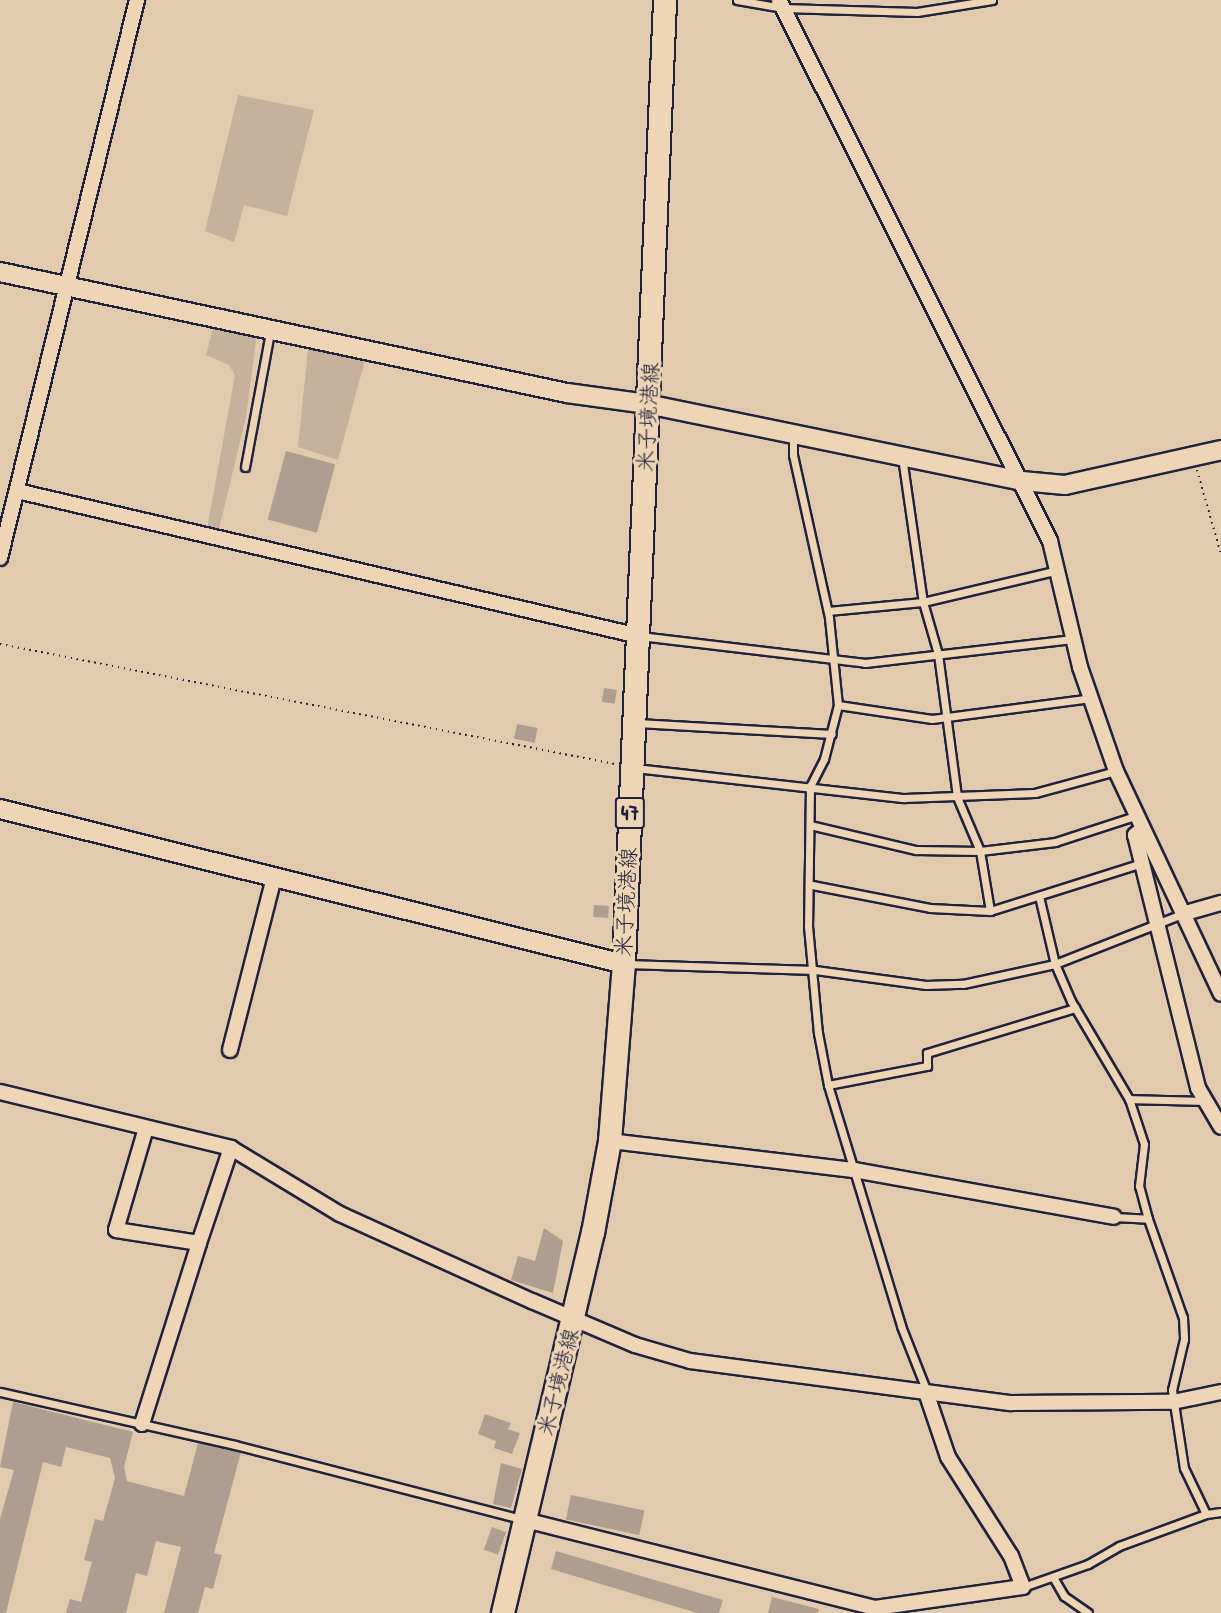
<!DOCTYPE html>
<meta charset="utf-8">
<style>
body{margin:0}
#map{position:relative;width:1221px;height:1613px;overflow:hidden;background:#e2caae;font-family:"Patrick Hand","Klee One",sans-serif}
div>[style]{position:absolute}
.green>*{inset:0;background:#c6b19d}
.building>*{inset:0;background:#af9e90;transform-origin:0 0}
.path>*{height:2px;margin-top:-1px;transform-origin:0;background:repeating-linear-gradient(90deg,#22223b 0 1.5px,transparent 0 6px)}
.roads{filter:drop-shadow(2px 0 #22223b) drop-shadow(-2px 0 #22223b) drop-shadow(0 2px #22223b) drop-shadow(0 -2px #22223b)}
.service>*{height:7px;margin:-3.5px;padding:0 3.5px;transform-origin:3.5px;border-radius:3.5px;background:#eed5b6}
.minor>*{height:14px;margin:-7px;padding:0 7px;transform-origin:7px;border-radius:7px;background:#eed5b6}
.tertiary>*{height:18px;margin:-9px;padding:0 9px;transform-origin:9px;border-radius:9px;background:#eed5b6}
.primary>*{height:22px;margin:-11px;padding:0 11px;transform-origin:11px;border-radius:11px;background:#eed5b6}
span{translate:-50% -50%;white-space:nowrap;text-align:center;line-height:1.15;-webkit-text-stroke:6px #eed5b6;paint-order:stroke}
.shield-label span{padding:2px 4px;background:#eed5b6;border:2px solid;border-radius:4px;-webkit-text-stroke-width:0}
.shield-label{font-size:21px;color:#22223b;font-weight:700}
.street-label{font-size:22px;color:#22223b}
</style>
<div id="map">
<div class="green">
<div style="clip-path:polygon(238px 95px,314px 110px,287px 216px,244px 205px,234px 242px,205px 231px)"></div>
<div style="clip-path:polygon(214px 325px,257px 333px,246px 417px,219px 529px,207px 529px,235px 375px,229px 365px,206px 355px)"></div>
<div style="clip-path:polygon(308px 349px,365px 360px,338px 460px,298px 447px)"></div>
</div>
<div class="building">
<div style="left:286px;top:451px;width:51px;height:71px;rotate:15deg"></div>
<div style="left:604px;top:688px;width:13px;height:14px;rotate:9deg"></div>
<div style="left:517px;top:724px;width:21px;height:15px;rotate:11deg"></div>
<div style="left:594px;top:905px;width:15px;height:12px;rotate:4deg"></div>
<div style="clip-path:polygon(544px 1228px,563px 1241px,553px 1293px,511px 1280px,518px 1256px,535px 1261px)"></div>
<div style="clip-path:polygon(13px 1402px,133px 1432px,124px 1467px,127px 1481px,184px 1496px,198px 1443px,241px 1452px,214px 1553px,222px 1555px,213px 1589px,205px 1587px,198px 1613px,164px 1613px,181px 1547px,156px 1541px,147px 1576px,136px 1573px,126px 1613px,66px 1613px,70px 1599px,81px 1602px,92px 1562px,84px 1560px,95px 1519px,103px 1521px,115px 1478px,110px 1458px,66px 1447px,61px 1467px,43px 1462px,6px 1613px,0 1613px,0 1519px,14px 1470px,0 1467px)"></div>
<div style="clip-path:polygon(485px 1414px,511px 1423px,508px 1429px,520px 1433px,512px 1454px,494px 1448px,496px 1441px,478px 1434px)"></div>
<div style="clip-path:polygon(501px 1463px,522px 1469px,511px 1508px,493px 1504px)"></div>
<div style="left:571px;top:1495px;width:75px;height:25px;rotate:12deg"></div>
<div style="left:492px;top:1527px;width:15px;height:24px;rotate:20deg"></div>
<div style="clip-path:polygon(556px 1551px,723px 1600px,719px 1613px,697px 1613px,551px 1569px)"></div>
<div style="clip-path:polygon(772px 1597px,819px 1609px,818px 1613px,768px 1613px)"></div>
</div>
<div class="path">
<div style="left:1197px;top:470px;width:87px;rotate:74.1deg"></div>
<div style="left:0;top:644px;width:627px;rotate:11.04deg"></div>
</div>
<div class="roads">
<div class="service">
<div style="left:737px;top:0;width:47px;rotate:9.9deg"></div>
<div style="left:783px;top:8px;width:134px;rotate:1.7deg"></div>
<div style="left:917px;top:12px;width:76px;rotate:-9.1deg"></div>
<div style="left:793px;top:435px;width:20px;rotate:90deg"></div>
<div style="left:793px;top:455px;width:167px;rotate:77.5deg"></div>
<div style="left:829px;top:618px;width:87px;rotate:84.1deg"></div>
<div style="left:838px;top:705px;width:56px;rotate:104.5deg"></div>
<div style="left:824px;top:759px;width:30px;rotate:117deg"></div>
<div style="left:810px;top:786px;width:140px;rotate:90.8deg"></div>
<div style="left:808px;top:926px;width:107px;rotate:84.7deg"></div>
<div style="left:818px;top:1033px;width:53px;rotate:79.1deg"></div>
<div style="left:828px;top:1085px;width:252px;rotate:73.1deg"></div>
<div style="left:901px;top:1326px;width:71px;rotate:68.5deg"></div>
<div style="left:902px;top:457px;width:147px;rotate:81.8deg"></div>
<div style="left:923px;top:602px;width:139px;rotate:-13.3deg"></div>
<div style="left:245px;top:467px;width:137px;rotate:-79.5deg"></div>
<div style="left:828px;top:611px;width:95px;rotate:-5.4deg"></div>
<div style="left:923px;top:602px;width:54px;rotate:73.9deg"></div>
<div style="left:938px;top:654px;width:144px;rotate:82.4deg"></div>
<div style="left:957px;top:797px;width:59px;rotate:66.9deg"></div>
<div style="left:980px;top:851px;width:76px;rotate:-6.8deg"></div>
<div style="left:1055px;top:842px;width:84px;rotate:-18deg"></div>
<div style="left:640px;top:636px;width:227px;rotate:6.8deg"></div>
<div style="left:865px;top:663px;width:209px;rotate:-6.6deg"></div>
<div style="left:838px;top:705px;width:95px;rotate:8.5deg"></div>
<div style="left:932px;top:719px;width:160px;rotate:-7.5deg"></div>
<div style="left:637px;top:723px;width:195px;rotate:3.2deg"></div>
<div style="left:635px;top:768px;width:271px;rotate:6.4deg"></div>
<div style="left:904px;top:798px;width:131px;rotate:-2.2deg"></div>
<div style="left:1035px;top:793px;width:84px;rotate:-15.2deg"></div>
<div style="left:810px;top:825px;width:109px;rotate:13.3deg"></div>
<div style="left:916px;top:850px;width:64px;rotate:0.9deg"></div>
<div style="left:980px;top:851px;width:61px;rotate:80.5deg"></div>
<div style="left:812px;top:885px;width:120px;rotate:11deg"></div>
<div style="left:930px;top:908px;width:60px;rotate:2.9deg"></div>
<div style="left:990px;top:911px;width:159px;rotate:-17.5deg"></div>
<div style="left:1039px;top:896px;width:70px;rotate:76.8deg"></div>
<div style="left:1055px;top:964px;width:40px;rotate:66.6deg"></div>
<div style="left:1071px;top:1001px;width:114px;rotate:59.4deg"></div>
<div style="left:1129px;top:1099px;width:74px;rotate:1.5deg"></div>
<div style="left:626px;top:964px;width:189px;rotate:1.8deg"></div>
<div style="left:815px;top:970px;width:112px;rotate:7.7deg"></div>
<div style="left:926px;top:985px;width:37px;rotate:-2deg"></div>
<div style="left:963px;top:984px;width:94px;rotate:-12.3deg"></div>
<div style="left:1055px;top:964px;width:136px;rotate:-21.5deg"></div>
<div style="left:828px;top:1085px;width:101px;rotate:-10.9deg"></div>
<div style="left:927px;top:1066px;width:13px;rotate:-90deg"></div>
<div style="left:927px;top:1053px;width:155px;rotate:-16.9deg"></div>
<div style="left:1114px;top:1217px;width:34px;rotate:3deg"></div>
<div style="left:1148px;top:1219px;width:34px;rotate:-105deg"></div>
<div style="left:1139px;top:1186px;width:42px;rotate:-83.2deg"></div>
<div style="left:1144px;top:1144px;width:47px;rotate:-108.4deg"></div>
<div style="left:1148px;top:1219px;width:105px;rotate:70.5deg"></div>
<div style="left:1183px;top:1318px;width:21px;rotate:87deg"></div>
<div style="left:1184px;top:1339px;width:52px;rotate:103.2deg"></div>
<div style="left:1172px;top:1390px;width:79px;rotate:81.3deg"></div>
<div style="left:1184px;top:1468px;width:51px;rotate:64.4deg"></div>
<div style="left:1206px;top:1514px;width:15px;rotate:-8deg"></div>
<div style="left:0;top:1392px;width:241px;rotate:12.7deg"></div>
<div style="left:235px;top:1445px;width:296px;rotate:14.5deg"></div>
<div style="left:1053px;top:1577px;width:22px;rotate:60deg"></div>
<div style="left:1064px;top:1596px;width:29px;rotate:35deg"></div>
<div style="left:1023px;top:1587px;width:69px;rotate:-19.5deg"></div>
<div style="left:1088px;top:1564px;width:36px;rotate:-30deg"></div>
<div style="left:1119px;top:1546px;width:93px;rotate:-20.2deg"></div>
</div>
<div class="minor">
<div style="left:779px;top:0;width:605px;rotate:63.39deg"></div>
<div style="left:1050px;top:541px;width:130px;rotate:76.6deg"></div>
<div style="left:1080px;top:667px;width:110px;rotate:70.9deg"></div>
<div style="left:1116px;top:771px;width:246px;rotate:64.8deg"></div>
<div style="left:17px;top:491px;width:639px;rotate:13.12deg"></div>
<div style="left:0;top:558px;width:575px;rotate:-76.21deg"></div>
<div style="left:1141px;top:830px;width:8px;rotate:140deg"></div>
<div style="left:1135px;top:835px;width:261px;rotate:76deg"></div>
<div style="left:1198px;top:1088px;width:45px;rotate:59.5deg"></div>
<div style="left:1182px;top:914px;width:41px;rotate:-15.8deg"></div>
<div style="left:230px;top:1050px;width:179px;rotate:-75.7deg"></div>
<div style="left:0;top:1092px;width:238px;rotate:13.6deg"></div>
<div style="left:231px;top:1148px;width:127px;rotate:31.2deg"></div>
<div style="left:340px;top:1214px;width:211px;rotate:24.4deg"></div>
<div style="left:532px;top:1301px;width:112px;rotate:23.1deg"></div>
<div style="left:635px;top:1345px;width:57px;rotate:16.2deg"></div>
<div style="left:690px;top:1361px;width:324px;rotate:7.5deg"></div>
<div style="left:1011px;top:1403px;width:162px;rotate:-0.4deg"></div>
<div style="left:1173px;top:1402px;width:49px;rotate:-11.8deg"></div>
<div style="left:146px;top:1128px;width:106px;rotate:106.4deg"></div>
<div style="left:116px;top:1230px;width:84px;rotate:8.9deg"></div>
<div style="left:199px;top:1243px;width:100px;rotate:-71.4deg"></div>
<div style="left:610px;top:1141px;width:246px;rotate:6.8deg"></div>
<div style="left:854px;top:1170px;width:264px;rotate:10.2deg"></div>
<div style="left:142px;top:1424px;width:190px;rotate:-72.5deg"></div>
<div style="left:525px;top:1520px;width:361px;rotate:14.1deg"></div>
<div style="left:875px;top:1608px;width:149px;rotate:-8.1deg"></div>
<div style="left:1023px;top:1587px;width:33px;rotate:-111deg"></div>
<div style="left:1011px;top:1556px;width:117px;rotate:-122.5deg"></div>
<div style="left:948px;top:1457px;width:65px;rotate:-108.7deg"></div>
</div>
<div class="tertiary">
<div style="left:0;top:272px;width:580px;rotate:12.05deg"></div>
<div style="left:567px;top:393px;width:81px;rotate:7.8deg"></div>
<div style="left:647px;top:404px;width:383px;rotate:11.6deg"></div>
<div style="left:1022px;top:481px;width:43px;rotate:5.3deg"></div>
<div style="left:1065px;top:485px;width:160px;rotate:-12.6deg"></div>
<div style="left:0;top:809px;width:643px;rotate:13.95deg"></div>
</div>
<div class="primary">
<div style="left:503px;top:1613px;width:391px;rotate:-76.7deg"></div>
<div style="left:593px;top:1233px;width:94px;rotate:-79.5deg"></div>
<div style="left:610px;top:1141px;width:178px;rotate:-85.5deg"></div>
<div style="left:624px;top:964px;width:965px;rotate:-87.56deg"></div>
</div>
</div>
<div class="shield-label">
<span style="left:630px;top:813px">47</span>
</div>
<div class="street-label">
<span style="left:648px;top:417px;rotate:-87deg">米子境港線</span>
<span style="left:626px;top:902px;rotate:-87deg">米子境港線</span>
<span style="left:558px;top:1382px;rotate:-76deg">米子境港線</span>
</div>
</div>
